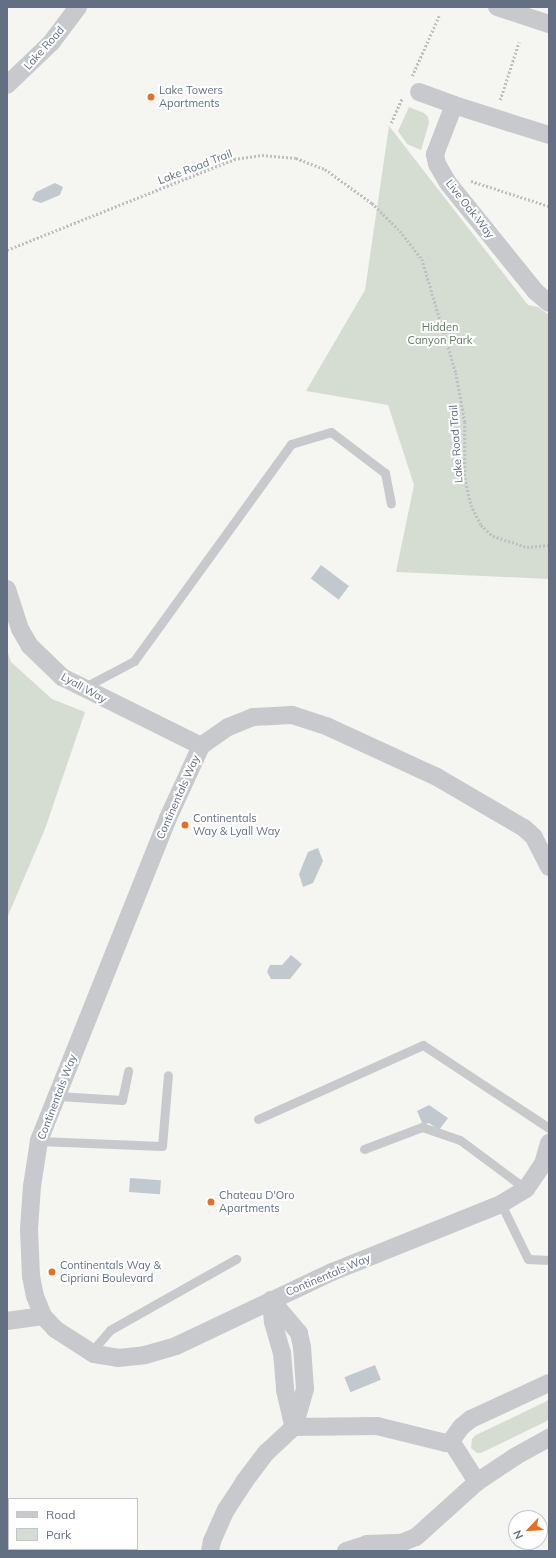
<!DOCTYPE html>
<style>
body{margin:0}
#map{position:relative;width:556px;height:1558px;overflow:hidden;background:#f5f6f1;font-family:Mulish,sans-serif}
div>[style]{position:absolute}
.green>*{inset:0;background:#d5ddd2}
.water>*{inset:0;background:#c1c9cf;transform-origin:0 0}
.path>*{height:2.5px;margin-top:-1.25px;transform-origin:0;background:repeating-linear-gradient(90deg,#bebfc2 0 2px,transparent 0 4px)}
.service>*{height:9px;margin:-4.5px;padding:0 4.5px;transform-origin:4.5px;border-radius:4.5px;background:#c7c9cd}
.minor>*{height:18px;margin:-9px;padding:0 9px;transform-origin:9px;border-radius:9px;background:#c7c9cd}
.dots>*{width:11px;height:11px;translate:-50% -50%;box-sizing:border-box;border:2px solid #fff;border-radius:50%}
span{translate:-50% -50%;white-space:nowrap;text-align:center;line-height:1.15;-webkit-text-stroke:4px #fff;paint-order:stroke}
.street-label{font-size:11px;color:#637084}
.poi-label{font-size:11px;color:#637084}
.left{translate:0 -50%;text-align:left}
.park-label{font-size:11px;color:#637b62}
.frame{position:absolute;inset:0;border:8px solid #637084;pointer-events:none}
.legend{position:absolute;left:8px;top:1498px;width:130px;height:52px;box-sizing:border-box;background:#fff;border:1px solid #c1c6ce;margin:0;padding:5px 7px;list-style:none;font-size:12px;color:#637084}
.legend li{display:flex;align-items:center;gap:8px;height:20px}
.legend b{width:20px;border:1px solid #c1c6ce}
.north{position:absolute;left:508px;top:1510px;width:40px;height:40px;box-sizing:border-box;background:#fff;border:1px solid #c1c6ce;border-radius:50%;rotate:245deg;font-size:11px;font-weight:700;line-height:16px;text-align:center;color:#637084}
.north::after{content:'';display:block;margin:auto;width:14px;height:18px;background:#e86f1f;clip-path:polygon(50% 0,100% 100%,50% 72%,0 100%)}
</style>
<div id="map">
<div class="green">
<div style="clip-path:polygon(409px 107px,424px 113px,428px 117px,429px 123px,421px 150px,407px 144px,398px 131px)"></div>
<div style="clip-path:polygon(389px 126px,528px 305px,538px 307px,549px 315px,549px 579px,396px 572px,414px 485px,388px 405px,306px 391px,365px 290px)"></div>
<div style="clip-path:polygon(7px 650px,11px 662px,52px 699px,85px 712px,45px 829px,7px 918px)"></div>
<div style="clip-path:polygon(549px 1400px,549px 1420px,481px 1453px,477px 1453px,471px 1448px,472px 1439px,476px 1435px)"></div>
</div>
<div class="water">
<div style="clip-path:polygon(55px 183px,63px 187px,60px 195px,41px 203px,32px 200px,36px 192px)"></div>
<div style="left:321px;top:565px;width:35px;height:17px;rotate:37deg"></div>
<div style="clip-path:polygon(318px 848px,323px 861px,313px 883px,303px 887px,299px 874px,308px 852px)"></div>
<div style="clip-path:polygon(291px 955px,302px 964px,290px 979px,271px 979px,267px 972px,270px 965px,282px 965px)"></div>
<div style="clip-path:polygon(429px 1105px,448px 1118px,439px 1130px,429px 1123px,423px 1125px,417px 1111px)"></div>
<div style="left:130px;top:1178px;width:31px;height:14px;rotate:4deg"></div>
<div style="left:375px;top:1365px;width:16px;height:33px;rotate:68deg"></div>
</div>
<div class="path">
<div style="left:412px;top:76px;width:66px;rotate:-65.8deg"></div>
<div style="left:500px;top:100px;width:61px;rotate:-71.9deg"></div>
<div style="left:391px;top:123px;width:27px;rotate:-66deg"></div>
<div style="left:471px;top:181px;width:82px;rotate:17.8deg"></div>
<div style="left:7px;top:250px;width:245px;rotate:-21.8deg"></div>
<div style="left:234px;top:159px;width:28px;rotate:-8deg"></div>
<div style="left:262px;top:155px;width:34px;rotate:5deg"></div>
<div style="left:296px;top:158px;width:31px;rotate:21deg"></div>
<div style="left:325px;top:169px;width:58px;rotate:35.9deg"></div>
<div style="left:372px;top:203px;width:40px;rotate:45deg"></div>
<div style="left:400px;top:231px;width:36px;rotate:52deg"></div>
<div style="left:422px;top:259px;width:119px;rotate:73.4deg"></div>
<div style="left:456px;top:373px;width:50px;rotate:79.6deg"></div>
<div style="left:465px;top:422px;width:56px;rotate:90deg"></div>
<div style="left:465px;top:478px;width:28px;rotate:77deg"></div>
<div style="left:471px;top:505px;width:22px;rotate:63deg"></div>
<div style="left:481px;top:525px;width:16px;rotate:43deg"></div>
<div style="left:493px;top:536px;width:36px;rotate:18deg"></div>
<div style="left:527px;top:547px;width:22px;rotate:-5deg"></div>
</div>
<div class="service">
<div style="left:83px;top:688px;width:58px;rotate:-27.9deg"></div>
<div style="left:134px;top:661px;width:268px;rotate:-54.1deg"></div>
<div style="left:291px;top:444px;width:42px;rotate:-16.7deg"></div>
<div style="left:331px;top:432px;width:68px;rotate:37.2deg"></div>
<div style="left:385px;top:473px;width:31px;rotate:79deg"></div>
<div style="left:58px;top:1096px;width:64px;rotate:3.6deg"></div>
<div style="left:122px;top:1100px;width:30px;rotate:-78deg"></div>
<div style="left:258px;top:1119px;width:181px;rotate:-24.2deg"></div>
<div style="left:423px;top:1045px;width:151px;rotate:33.4deg"></div>
<div style="left:39px;top:1141px;width:123px;rotate:2.3deg"></div>
<div style="left:162px;top:1146px;width:71px;rotate:-85.2deg"></div>
<div style="left:364px;top:1149px;width:62px;rotate:-20.8deg"></div>
<div style="left:422px;top:1127px;width:40px;rotate:18.9deg"></div>
<div style="left:460px;top:1140px;width:82px;rotate:36.6deg"></div>
<div style="left:501px;top:1204px;width:61px;rotate:63.9deg"></div>
<div style="left:528px;top:1259px;width:21px;rotate:3deg"></div>
<div style="left:91px;top:1352px;width:29px;rotate:-49deg"></div>
<div style="left:110px;top:1330px;width:145px;rotate:-29.4deg"></div>
</div>
<div class="minor">
<div style="left:497px;top:7px;width:55px;rotate:18.1deg"></div>
<div style="left:7px;top:85px;width:61px;rotate:-43.7deg"></div>
<div style="left:51px;top:43px;width:45px;rotate:-53.1deg"></div>
<div style="left:419px;top:92px;width:37px;rotate:20deg"></div>
<div style="left:549px;top:135px;width:100px;rotate:-162.5deg"></div>
<div style="left:454px;top:105px;width:53px;rotate:111.2deg"></div>
<div style="left:435px;top:154px;width:10px;rotate:79deg"></div>
<div style="left:437px;top:164px;width:22px;rotate:60deg"></div>
<div style="left:448px;top:183px;width:139px;rotate:51.1deg"></div>
<div style="left:535px;top:291px;width:18px;rotate:41deg"></div>
<div style="left:7px;top:589px;width:42px;rotate:72deg"></div>
<div style="left:20px;top:629px;width:20px;rotate:60deg"></div>
<div style="left:30px;top:646px;width:45px;rotate:44.1deg"></div>
<div style="left:62px;top:677px;width:155px;rotate:26.4deg"></div>
<div style="left:549px;top:867px;width:34px;rotate:-117deg"></div>
<div style="left:534px;top:837px;width:13px;rotate:-138deg"></div>
<div style="left:524px;top:828px;width:101px;rotate:-149.6deg"></div>
<div style="left:437px;top:777px;width:122px;rotate:-155.3deg"></div>
<div style="left:326px;top:726px;width:36px;rotate:-162deg"></div>
<div style="left:292px;top:715px;width:39px;rotate:177deg"></div>
<div style="left:253px;top:717px;width:27px;rotate:158deg"></div>
<div style="left:228px;top:727px;width:33px;rotate:145deg"></div>
<div style="left:201px;top:746px;width:79px;rotate:114.6deg"></div>
<div style="left:168px;top:818px;width:348px;rotate:111.8deg"></div>
<div style="left:39px;top:1141px;width:46px;rotate:98.8deg"></div>
<div style="left:32px;top:1186px;width:43px;rotate:94deg"></div>
<div style="left:29px;top:1229px;width:47px;rotate:87.6deg"></div>
<div style="left:31px;top:1276px;width:20px;rotate:79deg"></div>
<div style="left:35px;top:1296px;width:22px;rotate:68deg"></div>
<div style="left:43px;top:1316px;width:18px;rotate:47deg"></div>
<div style="left:55px;top:1329px;width:46px;rotate:32.7deg"></div>
<div style="left:94px;top:1354px;width:24px;rotate:9deg"></div>
<div style="left:118px;top:1358px;width:27px;rotate:-6deg"></div>
<div style="left:145px;top:1355px;width:32px;rotate:-16deg"></div>
<div style="left:176px;top:1346px;width:173px;rotate:-25.4deg"></div>
<div style="left:332px;top:1272px;width:182px;rotate:-21.9deg"></div>
<div style="left:501px;top:1204px;width:29px;rotate:-31deg"></div>
<div style="left:526px;top:1189px;width:30px;rotate:-56deg"></div>
<div style="left:543px;top:1164px;width:22px;rotate:-74deg"></div>
<div style="left:271px;top:1300px;width:43px;rotate:49.7deg"></div>
<div style="left:299px;top:1333px;width:14px;rotate:78deg"></div>
<div style="left:302px;top:1347px;width:42px;rotate:85.9deg"></div>
<div style="left:305px;top:1389px;width:40px;rotate:106deg"></div>
<div style="left:271px;top:1300px;width:22px;rotate:85deg"></div>
<div style="left:273px;top:1322px;width:32px;rotate:74deg"></div>
<div style="left:282px;top:1353px;width:37px;rotate:85deg"></div>
<div style="left:285px;top:1390px;width:36px;rotate:77deg"></div>
<div style="left:7px;top:1321px;width:36px;rotate:-8deg"></div>
<div style="left:451px;top:1441px;width:49px;rotate:57.6deg"></div>
<div style="left:210px;top:1551px;width:10px;rotate:-79deg"></div>
<div style="left:212px;top:1541px;width:34px;rotate:-66deg"></div>
<div style="left:226px;top:1510px;width:33px;rotate:-57deg"></div>
<div style="left:244px;top:1482px;width:38px;rotate:-53deg"></div>
<div style="left:267px;top:1452px;width:37px;rotate:-43deg"></div>
<div style="left:294px;top:1427px;width:83px;rotate:-0.7deg"></div>
<div style="left:377px;top:1426px;width:71px;rotate:13.8deg"></div>
<div style="left:446px;top:1443px;width:5px;rotate:-22deg"></div>
<div style="left:451px;top:1441px;width:17px;rotate:-54deg"></div>
<div style="left:461px;top:1427px;width:13px;rotate:-39deg"></div>
<div style="left:471px;top:1419px;width:86px;rotate:-24.8deg"></div>
<div style="left:346px;top:1551px;width:22px;rotate:-18deg"></div>
<div style="left:367px;top:1544px;width:34px;rotate:-2deg"></div>
<div style="left:401px;top:1543px;width:16px;rotate:-22deg"></div>
<div style="left:416px;top:1537px;width:82px;rotate:-42deg"></div>
<div style="left:477px;top:1482px;width:47px;rotate:-33.7deg"></div>
<div style="left:516px;top:1456px;width:38px;rotate:-29deg"></div>
</div>
<div class="dots">
<div style="left:151px;top:97px;background:#e86f1f"></div>
<div style="left:185px;top:825px;background:#e86f1f"></div>
<div style="left:211px;top:1202px;background:#e86f1f"></div>
<div style="left:52px;top:1272px;background:#e86f1f"></div>
</div>
<div class="street-label">
<span style="left:44px;top:48px;rotate:-48deg">Lake Road</span>
<span style="left:195px;top:167px;rotate:-21deg">Lake Road Trail</span>
<span style="left:470px;top:209px;rotate:52deg">Live Oak Way</span>
<span style="left:456px;top:444px;rotate:-94deg">Lake Road Trail</span>
<span style="left:84px;top:688px;rotate:29deg">Lyall Way</span>
<span style="left:178px;top:797px;rotate:-66deg">Continentals Way</span>
<span style="left:57px;top:1097px;rotate:-69deg">Continentals Way</span>
<span style="left:328px;top:1275px;rotate:-23deg">Continentals Way</span>
</div>
<div class="poi-label">
<span class="left" style="left:159px;top:97px">Lake Towers<br>Apartments</span>
<span class="left" style="left:193px;top:825px">Continentals<br>Way &amp; Lyall Way</span>
<span class="left" style="left:219px;top:1202px">Chateau D'Oro<br>Apartments</span>
<span class="left" style="left:60px;top:1272px">Continentals Way &amp;<br>Cipriani Boulevard</span>
</div>
<div class="park-label">
<span style="left:440px;top:334px">Hidden<br>Canyon Park</span>
</div>
<div class="frame"></div>
<ul class="legend">
<li><b style="height:5px;background:#c7c9cd"></b>Road</li>
<li><b style="height:11px;background:#d5ddd2"></b>Park</li>
</ul>
<div class="north">N</div>
</div>
